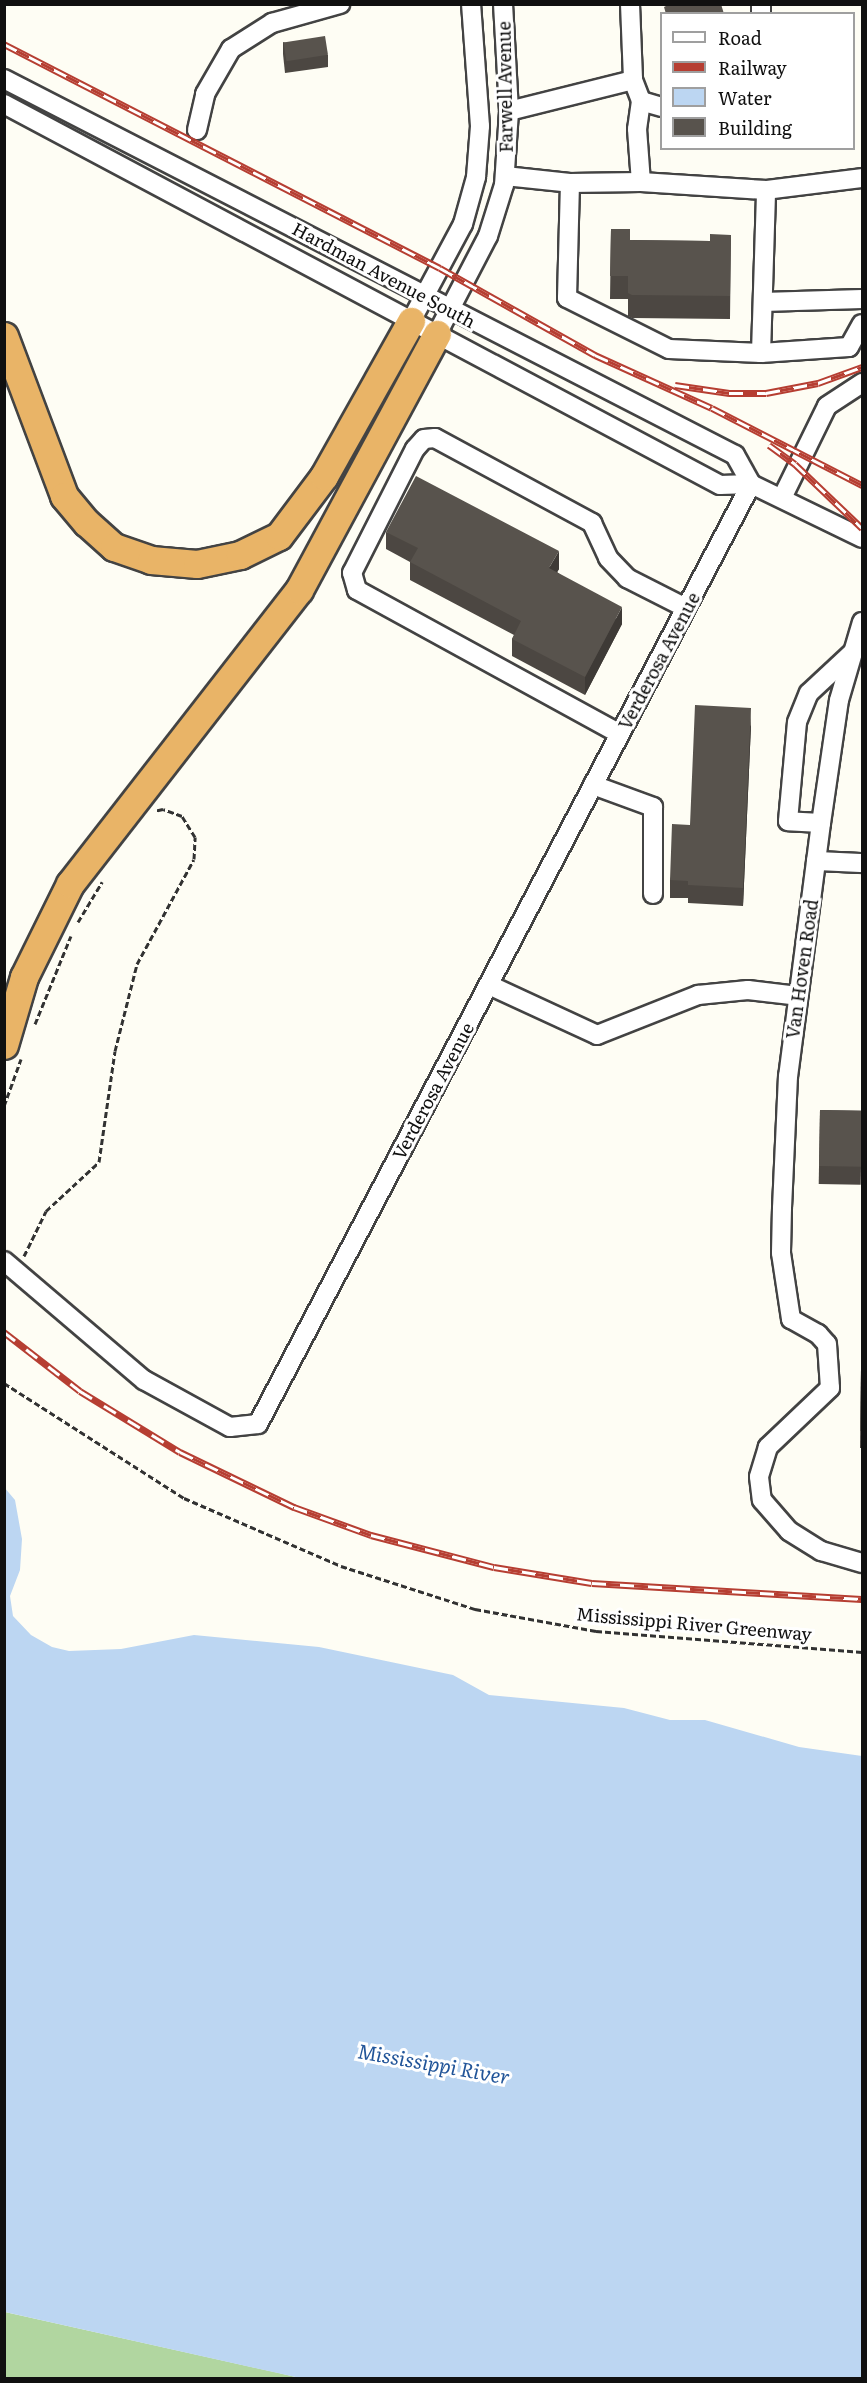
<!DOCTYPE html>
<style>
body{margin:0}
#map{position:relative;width:867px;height:2383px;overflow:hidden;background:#fefdf4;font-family:Literata,serif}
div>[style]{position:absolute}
.forest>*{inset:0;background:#b1d6a0}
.water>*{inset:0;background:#bcd6f2}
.path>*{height:3px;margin-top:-1.5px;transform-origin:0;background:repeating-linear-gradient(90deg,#323232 0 6px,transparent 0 9px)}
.roads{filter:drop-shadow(2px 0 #434343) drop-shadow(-2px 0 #434343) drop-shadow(0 2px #434343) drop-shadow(0 -2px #434343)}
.minor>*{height:18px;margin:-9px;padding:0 9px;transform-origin:9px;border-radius:9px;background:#fff}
.highway>*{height:27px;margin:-13.5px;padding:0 13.5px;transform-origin:13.5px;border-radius:13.5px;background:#e9b467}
.rail>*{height:7px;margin-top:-3.5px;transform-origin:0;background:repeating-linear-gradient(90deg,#fff 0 14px,#b63e32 0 28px);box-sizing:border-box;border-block:2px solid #b63e32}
.wall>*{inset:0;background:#4c4742;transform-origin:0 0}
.shaded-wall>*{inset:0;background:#3e3a36}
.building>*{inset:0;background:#58534d;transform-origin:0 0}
span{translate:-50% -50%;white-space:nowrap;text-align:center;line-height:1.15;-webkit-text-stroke:6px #fff;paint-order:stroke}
.street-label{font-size:18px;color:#101010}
.water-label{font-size:20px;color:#259;font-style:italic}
.frame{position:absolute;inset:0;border:6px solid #101010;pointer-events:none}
.legend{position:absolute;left:660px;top:12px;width:195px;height:138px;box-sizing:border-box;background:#fff;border:2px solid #9f9f9f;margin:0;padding:8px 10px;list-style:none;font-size:18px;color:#101010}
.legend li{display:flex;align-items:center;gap:12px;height:30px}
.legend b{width:30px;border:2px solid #9f9f9f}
</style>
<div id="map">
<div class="forest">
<div style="clip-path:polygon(5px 2312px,279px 2373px,300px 2378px,5px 2378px)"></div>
</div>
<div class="water">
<div style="clip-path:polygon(4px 1487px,15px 1500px,22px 1539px,20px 1570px,10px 1596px,13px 1616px,31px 1635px,52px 1647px,69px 1651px,121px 1649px,194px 1635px,319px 1647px,453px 1675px,489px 1695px,624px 1708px,670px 1720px,705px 1720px,799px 1747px,862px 1756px,862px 2378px,300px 2378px,5px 2312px)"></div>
</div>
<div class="path">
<div style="left:78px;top:922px;width:47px;rotate:-59deg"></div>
<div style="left:35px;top:1024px;width:95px;rotate:-67.8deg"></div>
<div style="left:4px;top:1106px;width:50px;rotate:-70.1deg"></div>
<div style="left:24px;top:1256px;width:50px;rotate:-63.9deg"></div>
<div style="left:46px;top:1211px;width:72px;rotate:-42.8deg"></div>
<div style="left:99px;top:1162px;width:112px;rotate:-81.8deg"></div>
<div style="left:115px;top:1051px;width:90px;rotate:-75.8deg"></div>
<div style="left:137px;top:964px;width:119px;rotate:-61.5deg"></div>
<div style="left:194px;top:859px;width:22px;rotate:-87deg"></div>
<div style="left:195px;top:837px;width:25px;rotate:-122deg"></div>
<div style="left:182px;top:816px;width:20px;rotate:-160deg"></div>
<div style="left:163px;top:809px;width:9px;rotate:167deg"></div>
<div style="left:4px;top:1383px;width:214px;rotate:32.6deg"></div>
<div style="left:184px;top:1498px;width:171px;rotate:23.4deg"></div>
<div style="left:341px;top:1566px;width:141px;rotate:17.8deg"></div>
<div style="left:475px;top:1609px;width:123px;rotate:10.3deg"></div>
<div style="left:596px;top:1631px;width:267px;rotate:4.5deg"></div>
</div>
<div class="roads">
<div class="minor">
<div style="left:630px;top:4px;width:76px;rotate:87.7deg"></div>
<div style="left:633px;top:80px;width:22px;rotate:69deg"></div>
<div style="left:641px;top:101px;width:22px;rotate:16deg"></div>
<div style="left:761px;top:4px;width:10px;rotate:90deg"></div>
<div style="left:4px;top:79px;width:822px;rotate:27.22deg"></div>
<div style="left:735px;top:455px;width:33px;rotate:61deg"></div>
<div style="left:641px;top:101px;width:28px;rotate:98deg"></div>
<div style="left:637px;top:129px;width:53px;rotate:85.7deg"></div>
<div style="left:641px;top:182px;width:125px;rotate:3.7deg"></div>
<div style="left:766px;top:190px;width:97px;rotate:-7.1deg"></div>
<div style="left:4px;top:104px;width:811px;rotate:28.02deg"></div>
<div style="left:720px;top:485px;width:31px;rotate:-2deg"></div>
<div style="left:751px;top:484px;width:123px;rotate:25.9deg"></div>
<div style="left:509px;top:111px;width:128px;rotate:-14deg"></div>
<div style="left:197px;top:130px;width:37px;rotate:-77deg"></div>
<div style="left:205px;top:94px;width:52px;rotate:-60deg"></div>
<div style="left:231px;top:49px;width:49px;rotate:-32.4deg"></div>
<div style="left:272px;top:23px;width:71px;rotate:-15.6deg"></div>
<div style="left:505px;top:176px;width:65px;rotate:6.1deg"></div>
<div style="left:570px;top:183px;width:115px;rotate:91.5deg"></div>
<div style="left:567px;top:298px;width:114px;rotate:26.6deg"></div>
<div style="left:669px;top:349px;width:92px;rotate:2.5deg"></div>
<div style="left:761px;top:353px;width:88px;rotate:-3.9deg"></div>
<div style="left:849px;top:347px;width:26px;rotate:-61deg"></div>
<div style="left:570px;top:183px;width:71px;rotate:-0.8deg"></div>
<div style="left:763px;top:302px;width:99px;rotate:-1.7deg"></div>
<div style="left:411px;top:321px;width:110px;rotate:-61.8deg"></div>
<div style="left:463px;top:224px;width:49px;rotate:-74.5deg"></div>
<div style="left:476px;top:177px;width:51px;rotate:-85.5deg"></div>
<div style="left:480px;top:126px;width:122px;rotate:-94.2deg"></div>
<div style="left:437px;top:334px;width:110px;rotate:-62.5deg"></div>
<div style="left:488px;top:236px;width:53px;rotate:-72.6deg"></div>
<div style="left:504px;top:185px;width:74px;rotate:-86.1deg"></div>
<div style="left:509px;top:111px;width:107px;rotate:-93.2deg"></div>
<div style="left:761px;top:353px;width:163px;rotate:-88.2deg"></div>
<div style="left:782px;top:498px;width:102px;rotate:-63.9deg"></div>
<div style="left:827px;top:406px;width:42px;rotate:-33.3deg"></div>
<div style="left:862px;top:622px;width:81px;rotate:106.4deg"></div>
<div style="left:839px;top:700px;width:124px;rotate:98.3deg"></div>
<div style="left:821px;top:823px;width:255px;rotate:97.4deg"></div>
<div style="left:788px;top:1076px;width:132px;rotate:92.6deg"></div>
<div style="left:782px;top:1208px;width:45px;rotate:91.3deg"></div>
<div style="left:781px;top:1253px;width:67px;rotate:81.4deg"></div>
<div style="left:791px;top:1319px;width:31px;rotate:29deg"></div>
<div style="left:818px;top:1334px;width:13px;rotate:48deg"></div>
<div style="left:827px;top:1344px;width:44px;rotate:86.1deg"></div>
<div style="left:830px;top:1388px;width:86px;rotate:136.4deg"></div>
<div style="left:768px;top:1447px;width:31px;rotate:107deg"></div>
<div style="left:759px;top:1477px;width:23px;rotate:83deg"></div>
<div style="left:762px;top:1500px;width:41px;rotate:48.9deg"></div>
<div style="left:789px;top:1531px;width:38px;rotate:32deg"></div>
<div style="left:821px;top:1551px;width:43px;rotate:16.3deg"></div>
<div style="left:620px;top:734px;width:300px;rotate:-151.3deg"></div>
<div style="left:357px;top:590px;width:18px;rotate:-106deg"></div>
<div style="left:352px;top:573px;width:139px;rotate:-63.1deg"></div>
<div style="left:415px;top:449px;width:13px;rotate:-48deg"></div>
<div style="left:424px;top:439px;width:11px;rotate:-5deg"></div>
<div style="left:435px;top:438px;width:179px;rotate:28.4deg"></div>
<div style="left:592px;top:523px;width:38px;rotate:65deg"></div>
<div style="left:608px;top:558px;width:28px;rotate:46deg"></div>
<div style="left:627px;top:578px;width:66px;rotate:27deg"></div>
<div style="left:593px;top:785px;width:64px;rotate:20.1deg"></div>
<div style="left:653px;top:807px;width:87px;rotate:90deg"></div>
<div style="left:821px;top:823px;width:33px;rotate:-177deg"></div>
<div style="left:788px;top:821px;width:99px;rotate:-84.8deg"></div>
<div style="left:797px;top:722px;width:31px;rotate:-68deg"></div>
<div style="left:809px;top:693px;width:59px;rotate:-42.9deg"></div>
<div style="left:816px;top:861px;width:46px;rotate:2.5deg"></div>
<div style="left:489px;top:985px;width:119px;rotate:24.8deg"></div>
<div style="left:597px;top:1035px;width:109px;rotate:-21.6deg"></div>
<div style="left:698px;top:995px;width:50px;rotate:-5.7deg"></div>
<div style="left:748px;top:990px;width:50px;rotate:6.8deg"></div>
<div style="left:4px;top:1261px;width:184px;rotate:40.4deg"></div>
<div style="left:144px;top:1380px;width:98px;rotate:28.7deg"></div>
<div style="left:230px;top:1427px;width:28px;rotate:-6deg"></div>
<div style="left:258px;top:1424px;width:1061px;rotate:-62.32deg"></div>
</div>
<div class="highway">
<div style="left:4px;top:336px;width:171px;rotate:69.4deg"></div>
<div style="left:64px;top:496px;width:35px;rotate:50deg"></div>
<div style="left:87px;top:523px;width:36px;rotate:42deg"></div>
<div style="left:114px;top:547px;width:39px;rotate:19deg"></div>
<div style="left:151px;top:560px;width:46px;rotate:5deg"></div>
<div style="left:197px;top:564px;width:44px;rotate:-11.8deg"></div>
<div style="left:240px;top:555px;width:43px;rotate:-26deg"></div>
<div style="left:279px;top:536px;width:75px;rotate:-53.1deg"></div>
<div style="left:324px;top:476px;width:178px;rotate:-60.7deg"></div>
<div style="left:4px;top:1045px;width:71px;rotate:-73.6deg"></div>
<div style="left:24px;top:977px;width:104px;rotate:-63.7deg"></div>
<div style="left:70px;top:884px;width:373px;rotate:-52.1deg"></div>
<div style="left:299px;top:590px;width:291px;rotate:-61.7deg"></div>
</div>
</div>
<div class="rail">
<div style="left:4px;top:44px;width:490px;rotate:27.2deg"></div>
<div style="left:440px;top:268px;width:178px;rotate:29.3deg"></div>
<div style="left:595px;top:355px;width:128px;rotate:24.4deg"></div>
<div style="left:712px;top:408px;width:169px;rotate:27.2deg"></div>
<div style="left:675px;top:385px;width:55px;rotate:8.4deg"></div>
<div style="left:729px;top:393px;width:37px"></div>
<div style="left:766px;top:393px;width:53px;rotate:-10.9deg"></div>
<div style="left:818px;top:383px;width:47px;rotate:-20deg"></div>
<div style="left:769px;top:445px;width:32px;rotate:36deg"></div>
<div style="left:795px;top:464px;width:93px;rotate:43.7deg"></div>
<div style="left:4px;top:1332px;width:96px;rotate:37.8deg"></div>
<div style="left:80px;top:1391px;width:117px;rotate:31.4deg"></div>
<div style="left:180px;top:1452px;width:127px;rotate:25.8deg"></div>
<div style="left:294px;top:1507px;width:82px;rotate:20deg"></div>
<div style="left:371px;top:1535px;width:127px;rotate:14.6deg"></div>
<div style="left:494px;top:1567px;width:99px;rotate:9.3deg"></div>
<div style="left:592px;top:1583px;width:270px;rotate:3.4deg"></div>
</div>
<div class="wall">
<div style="clip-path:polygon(283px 42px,328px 55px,328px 67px,285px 73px,283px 54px)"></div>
<div style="clip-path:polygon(611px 229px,630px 240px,710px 241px,731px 235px,730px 319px,632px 318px,628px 316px,628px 299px,610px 299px)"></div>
<div style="clip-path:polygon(386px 532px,559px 569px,557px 572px,622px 624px,585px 695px,512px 656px,512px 639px,514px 635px,410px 580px,410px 562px,386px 549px)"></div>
<div style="clip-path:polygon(751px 725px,743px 906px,688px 903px,688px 898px,670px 898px,670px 880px,690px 825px)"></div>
<div style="left:820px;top:1110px;width:42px;height:74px;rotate:1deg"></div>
<div style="clip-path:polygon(861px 1369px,862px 1369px,862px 1448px,860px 1448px)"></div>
</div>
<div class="shaded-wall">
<div style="clip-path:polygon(559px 551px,559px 569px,549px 586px,549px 568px)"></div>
<div style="clip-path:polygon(622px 607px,622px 624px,585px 695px,585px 677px)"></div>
<div style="clip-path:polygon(751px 708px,751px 725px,743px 906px,743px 888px)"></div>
</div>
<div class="building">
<div style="clip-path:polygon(670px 4px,721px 4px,724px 14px,666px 14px,664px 7px)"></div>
<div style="left:325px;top:36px;width:19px;height:42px;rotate:81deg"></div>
<div style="clip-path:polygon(611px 229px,630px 229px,630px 240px,710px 241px,710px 234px,731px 235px,730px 296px,632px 295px,628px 293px,628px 276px,610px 276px)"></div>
<div style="clip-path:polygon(416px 476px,559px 551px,549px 568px,622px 607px,585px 677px,512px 639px,521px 621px,410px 562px,418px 548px,386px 532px)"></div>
<div style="clip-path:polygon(695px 705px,751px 708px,743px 888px,688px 885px,688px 881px,670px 880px,672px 824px,690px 825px)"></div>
<div style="left:820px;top:1110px;width:42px;height:56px;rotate:1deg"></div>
<div style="clip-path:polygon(861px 1369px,862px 1369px,862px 1431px,860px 1431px)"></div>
</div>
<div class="street-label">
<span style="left:505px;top:87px;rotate:-91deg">Farwell Avenue</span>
<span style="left:384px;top:275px;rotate:28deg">Hardman Avenue South</span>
<span style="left:659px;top:661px;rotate:-62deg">Verderosa Avenue</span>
<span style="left:802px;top:969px;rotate:-82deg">Van Hoven Road</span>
<span style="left:433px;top:1091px;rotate:-62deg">Verderosa Avenue</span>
<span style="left:694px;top:1624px;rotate:5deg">Mississippi River Greenway</span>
</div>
<div class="water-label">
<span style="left:434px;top:2063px;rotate:10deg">Mississippi River</span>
</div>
<div class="frame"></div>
<ul class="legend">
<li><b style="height:8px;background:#fff"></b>Road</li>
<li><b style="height:8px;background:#b63e32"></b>Railway</li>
<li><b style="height:16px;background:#bcd6f2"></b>Water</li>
<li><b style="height:16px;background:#58534d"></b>Building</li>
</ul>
</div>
